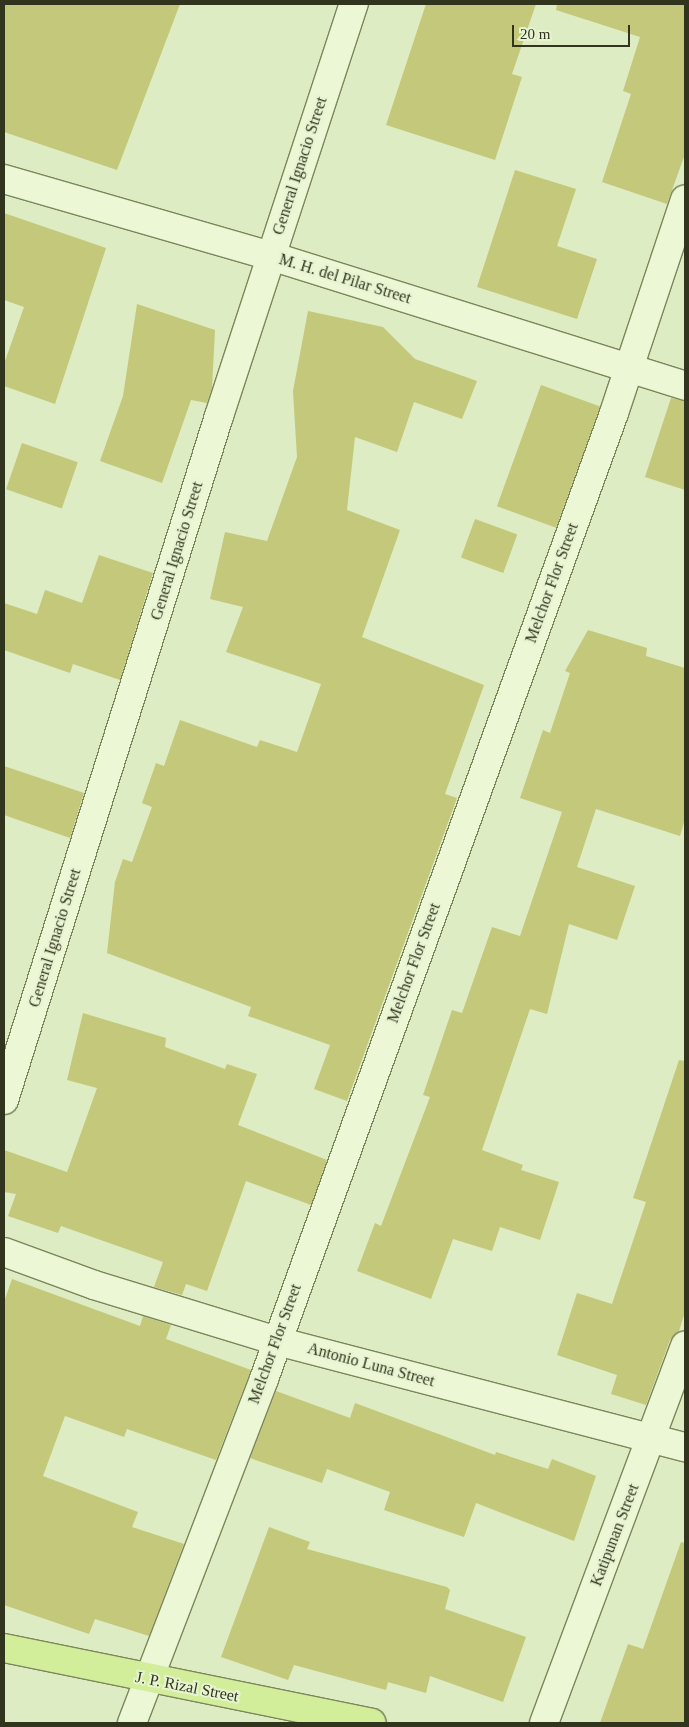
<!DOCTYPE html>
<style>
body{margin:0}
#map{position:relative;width:689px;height:1727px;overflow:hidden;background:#ddecc2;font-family:Georgia,serif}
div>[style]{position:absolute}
.building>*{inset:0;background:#c4c87a;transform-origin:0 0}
.roads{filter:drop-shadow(1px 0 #7d855a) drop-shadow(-1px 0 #7d855a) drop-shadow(0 1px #7d855a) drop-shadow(0 -1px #7d855a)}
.minor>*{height:28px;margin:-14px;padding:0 14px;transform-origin:14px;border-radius:14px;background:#ebf7d5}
.major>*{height:28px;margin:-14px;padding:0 14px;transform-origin:14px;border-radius:14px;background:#d3ee9b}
span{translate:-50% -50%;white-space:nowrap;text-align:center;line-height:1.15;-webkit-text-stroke:4px #e7f4d1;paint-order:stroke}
.street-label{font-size:16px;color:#32351e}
.frame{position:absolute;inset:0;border:5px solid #32351e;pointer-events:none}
.scale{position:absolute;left:512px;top:25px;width:118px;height:22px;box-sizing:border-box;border:2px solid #32351e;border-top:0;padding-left:6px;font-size:15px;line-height:18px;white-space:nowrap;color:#32351e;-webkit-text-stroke:4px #e7f4d1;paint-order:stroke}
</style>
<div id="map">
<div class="building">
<div style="clip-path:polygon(4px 4px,180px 4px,117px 170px,4px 132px)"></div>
<div style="clip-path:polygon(426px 4px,536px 4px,512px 74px,522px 77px,495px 160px,386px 125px)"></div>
<div style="clip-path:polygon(557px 4px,685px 4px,685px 154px,667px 204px,602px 182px,631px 94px,623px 91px,640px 37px,556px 10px)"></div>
<div style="clip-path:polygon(515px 170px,576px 189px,557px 246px,597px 259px,577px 319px,477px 287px)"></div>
<div style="clip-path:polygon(4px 213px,106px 248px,55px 404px,4px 386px,4px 364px,24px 307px,4px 300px)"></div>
<div style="clip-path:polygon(137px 304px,215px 330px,212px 388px,207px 403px,191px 400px,162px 483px,100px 461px,123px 396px)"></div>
<div style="clip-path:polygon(308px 311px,383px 327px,415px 359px,477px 381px,462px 419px,414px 402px,397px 452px,355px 437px,347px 510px,400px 530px,362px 637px,484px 685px,445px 794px,457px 798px,347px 1101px,314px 1089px,330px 1045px,248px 1016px,251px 1007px,107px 953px,115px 882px,123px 859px,132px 862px,152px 807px,142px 803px,156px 763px,164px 766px,180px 720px,257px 747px,260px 740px,297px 752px,321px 684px,226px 652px,243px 607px,210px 599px,225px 532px,267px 541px,297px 457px,293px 391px)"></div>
<div style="left:541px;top:385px;width:63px;height:129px;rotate:20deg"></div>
<div style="clip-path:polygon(671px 398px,685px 401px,685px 490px,645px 477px)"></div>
<div style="left:22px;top:443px;width:59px;height:49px;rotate:19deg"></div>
<div style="left:475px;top:519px;width:45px;height:41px;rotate:20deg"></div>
<div style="clip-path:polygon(99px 555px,153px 573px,120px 680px,73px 664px,70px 673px,4px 650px,4px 603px,37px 614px,45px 590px,82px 603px)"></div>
<div style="clip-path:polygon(588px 630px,647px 648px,646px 656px,685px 668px,685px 819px,680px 836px,596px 809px,577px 867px,635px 886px,617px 940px,569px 924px,547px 1014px,530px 1009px,482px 1150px,523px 1165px,521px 1170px,559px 1182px,540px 1240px,500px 1227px,492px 1251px,453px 1239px,431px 1299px,357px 1271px,375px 1223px,381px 1226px,430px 1097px,423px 1095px,452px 1010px,462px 1013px,492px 927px,520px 936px,562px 812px,520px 798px,543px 730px,550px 733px,570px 673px,565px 671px)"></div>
<div style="clip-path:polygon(4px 766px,84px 793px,70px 838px,4px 815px)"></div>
<div style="clip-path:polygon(83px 1013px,166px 1038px,165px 1047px,225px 1069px,227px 1064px,257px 1074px,238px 1125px,327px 1160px,311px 1205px,246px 1181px,207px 1291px,186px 1284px,182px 1295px,154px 1287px,163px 1262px,61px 1226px,58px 1233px,8px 1216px,16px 1194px,4px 1192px,4px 1150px,67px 1172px,97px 1088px,67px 1080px)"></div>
<div style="clip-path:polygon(679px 1060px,685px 1061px,685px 1312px,679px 1331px,670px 1340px,646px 1405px,611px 1394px,617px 1375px,557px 1355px,577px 1293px,612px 1304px,646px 1202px,633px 1198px)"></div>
<div style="clip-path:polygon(12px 1279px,140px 1326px,143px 1316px,171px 1325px,166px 1339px,251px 1370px,216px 1460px,127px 1429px,124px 1437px,65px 1416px,43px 1476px,138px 1512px,132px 1527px,184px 1544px,149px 1636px,95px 1619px,89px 1634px,4px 1605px,4px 1302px)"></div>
<div style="clip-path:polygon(276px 1391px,350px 1418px,355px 1403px,495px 1455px,496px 1452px,548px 1469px,552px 1459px,596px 1476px,574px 1541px,476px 1503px,464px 1537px,384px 1510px,390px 1492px,327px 1469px,322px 1483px,250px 1458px)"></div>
<div style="clip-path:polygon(269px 1527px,310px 1542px,307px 1549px,447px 1587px,450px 1590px,445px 1609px,526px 1637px,503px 1702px,430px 1676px,426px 1693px,388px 1682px,386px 1690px,294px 1665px,288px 1680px,221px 1657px)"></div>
<div style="clip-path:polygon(681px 1542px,685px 1543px,685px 1723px,600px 1723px,628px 1644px,643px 1649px)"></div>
</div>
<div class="roads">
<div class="minor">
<div style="left:4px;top:179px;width:278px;rotate:16.1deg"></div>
<div style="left:271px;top:256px;width:434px;rotate:17.4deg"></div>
<div style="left:4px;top:1100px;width:717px;rotate:-72.55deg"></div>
<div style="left:219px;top:416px;width:434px;rotate:-71.9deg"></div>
<div style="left:4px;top:1252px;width:96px;rotate:20.1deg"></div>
<div style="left:94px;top:1285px;width:191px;rotate:17deg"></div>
<div style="left:277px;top:1341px;width:422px;rotate:14.6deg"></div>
<div style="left:132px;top:1723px;width:368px;rotate:-69deg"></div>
<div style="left:264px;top:1379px;width:1027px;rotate:-70.08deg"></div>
<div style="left:614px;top:413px;width:225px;rotate:-71.6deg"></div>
<div style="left:544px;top:1723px;width:403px;rotate:-69.5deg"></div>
</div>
<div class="major">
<div style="left:4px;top:1648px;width:375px;rotate:11.5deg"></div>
</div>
</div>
<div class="street-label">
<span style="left:300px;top:166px;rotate:-72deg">General Ignacio Street</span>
<span style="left:345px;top:279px;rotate:17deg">M. H. del Pilar Street</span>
<span style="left:177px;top:551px;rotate:-73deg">General Ignacio Street</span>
<span style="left:552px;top:583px;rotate:-70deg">Melchor Flor Street</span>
<span style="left:55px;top:938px;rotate:-73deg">General Ignacio Street</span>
<span style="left:414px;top:963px;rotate:-70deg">Melchor Flor Street</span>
<span style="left:275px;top:1344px;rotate:-70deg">Melchor Flor Street</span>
<span style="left:371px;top:1365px;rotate:15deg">Antonio Luna Street</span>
<span style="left:615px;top:1535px;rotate:-69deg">Katipunan Street</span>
<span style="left:187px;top:1687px;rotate:11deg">J. P. Rizal Street</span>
</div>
<div class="frame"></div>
<div class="scale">20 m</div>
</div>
